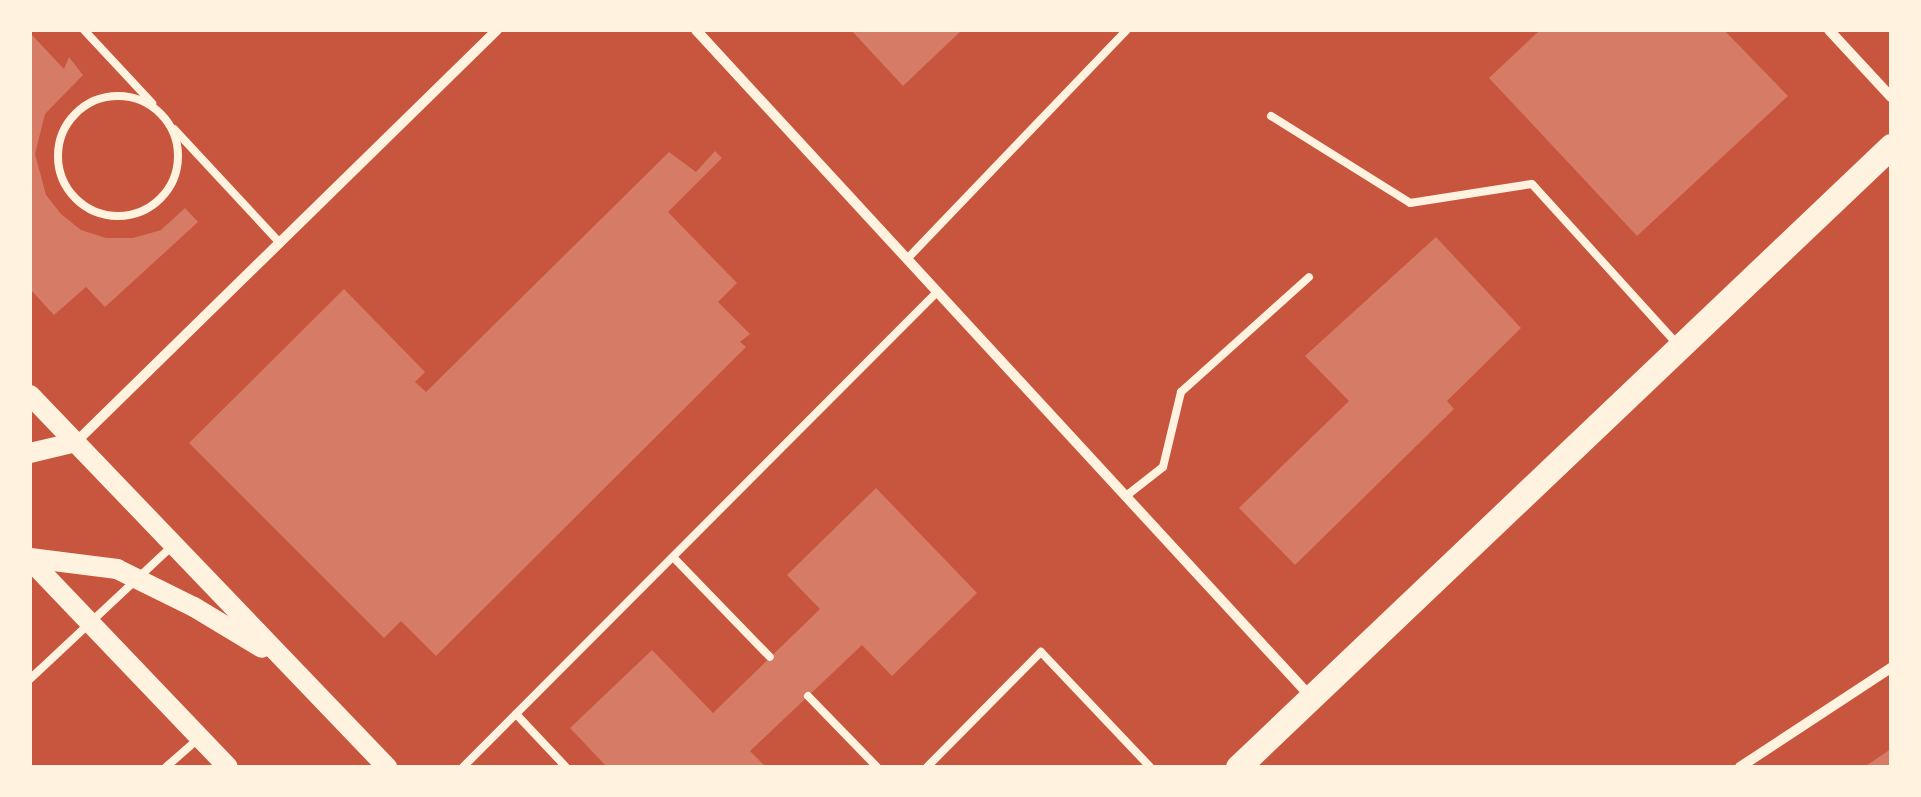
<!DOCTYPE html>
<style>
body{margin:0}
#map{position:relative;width:1921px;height:797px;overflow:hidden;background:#c8553d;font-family:Lora,serif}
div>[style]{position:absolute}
.building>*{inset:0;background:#d67c66}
.service>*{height:8px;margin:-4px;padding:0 4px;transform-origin:4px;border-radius:4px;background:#fff3e0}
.service>.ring{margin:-4px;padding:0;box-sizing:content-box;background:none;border:8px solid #fff3e0;border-radius:50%}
.minor>*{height:10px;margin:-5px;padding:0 5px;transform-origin:5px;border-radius:5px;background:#fff3e0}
.secondary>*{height:20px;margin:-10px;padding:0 10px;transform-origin:10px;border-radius:10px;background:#fff3e0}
.primary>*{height:25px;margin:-12.5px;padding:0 12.5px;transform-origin:12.5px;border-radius:12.5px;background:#fff3e0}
span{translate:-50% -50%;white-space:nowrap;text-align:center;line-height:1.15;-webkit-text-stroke:8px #fff3e0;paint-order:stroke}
.frame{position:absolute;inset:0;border:32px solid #fff3e0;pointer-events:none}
</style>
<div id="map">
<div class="building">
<div style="clip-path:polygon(851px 30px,962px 30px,903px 86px)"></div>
<div style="clip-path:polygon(1540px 30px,1724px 30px,1788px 96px,1637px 236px,1489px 78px)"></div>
<div style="clip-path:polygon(30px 33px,64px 69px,69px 57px,83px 75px,45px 114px,35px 154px,46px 195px,61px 214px,81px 230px,106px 238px,133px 238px,161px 230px,185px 208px,198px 222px,105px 307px,86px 287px,54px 315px,30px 289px)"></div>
<div style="clip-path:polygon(715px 151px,722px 158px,668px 212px,737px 283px,718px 302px,750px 334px,740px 342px,746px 347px,436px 656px,401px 621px,384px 638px,189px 443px,344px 289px,425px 372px,415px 382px,426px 392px,669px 152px,696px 172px)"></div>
<div style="clip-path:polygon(1436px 237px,1521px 328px,1447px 401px,1454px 409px,1295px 565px,1239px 508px,1349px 401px,1305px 356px)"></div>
<div style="clip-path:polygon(876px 488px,977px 593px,892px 676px,862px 645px,750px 751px,766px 767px,607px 767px,570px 728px,652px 650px,713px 713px,820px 609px,787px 575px)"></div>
<div style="clip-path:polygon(1891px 749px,1891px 767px,1864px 767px)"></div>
</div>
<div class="service">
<div style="left:84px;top:30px;width:100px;rotate:47deg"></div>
<div class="ring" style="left:58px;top:96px;width:112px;height:112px"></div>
<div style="left:1271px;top:116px;width:164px;rotate:32deg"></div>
<div style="left:1410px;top:203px;width:123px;rotate:-8.9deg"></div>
<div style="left:1532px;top:184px;width:215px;rotate:47.8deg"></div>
<div style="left:174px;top:129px;width:156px;rotate:47.1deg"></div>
<div style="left:908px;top:258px;width:316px;rotate:-46.2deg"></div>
<div style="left:1126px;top:496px;width:47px;rotate:-38.1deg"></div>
<div style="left:1163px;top:467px;width:77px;rotate:-76.5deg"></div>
<div style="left:1181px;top:392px;width:172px;rotate:-41.9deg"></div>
<div style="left:673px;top:557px;width:139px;rotate:45.9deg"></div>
<div style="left:30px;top:679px;width:196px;rotate:-43.1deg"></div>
<div style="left:808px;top:696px;width:99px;rotate:45.8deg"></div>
<div style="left:516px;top:714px;width:73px;rotate:46.7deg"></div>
<div style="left:166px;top:767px;width:41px;rotate:-41.1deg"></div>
<div style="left:463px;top:767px;width:672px;rotate:-45.06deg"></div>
<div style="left:927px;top:767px;width:162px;rotate:-45.3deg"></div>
<div style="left:1041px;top:652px;width:158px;rotate:46.5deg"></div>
</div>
<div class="minor">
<div style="left:696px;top:30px;width:906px;rotate:47.33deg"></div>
<div style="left:1829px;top:30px;width:91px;rotate:47.2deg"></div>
<div style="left:76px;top:442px;width:589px;rotate:-44.38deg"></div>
<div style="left:1740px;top:767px;width:181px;rotate:-33.3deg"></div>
</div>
<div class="secondary">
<div style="left:30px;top:395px;width:516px;rotate:46.18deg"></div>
<div style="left:30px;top:453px;width:47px;rotate:-13.4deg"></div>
<div style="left:30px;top:558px;width:88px;rotate:7.2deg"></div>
<div style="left:117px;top:569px;width:86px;rotate:26.3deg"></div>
<div style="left:194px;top:607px;width:79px;rotate:31.1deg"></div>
<div style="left:30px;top:560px;width:286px;rotate:46.3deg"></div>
</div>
<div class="primary">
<div style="left:1238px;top:767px;width:901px;rotate:-43.56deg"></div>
</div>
<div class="frame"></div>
</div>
